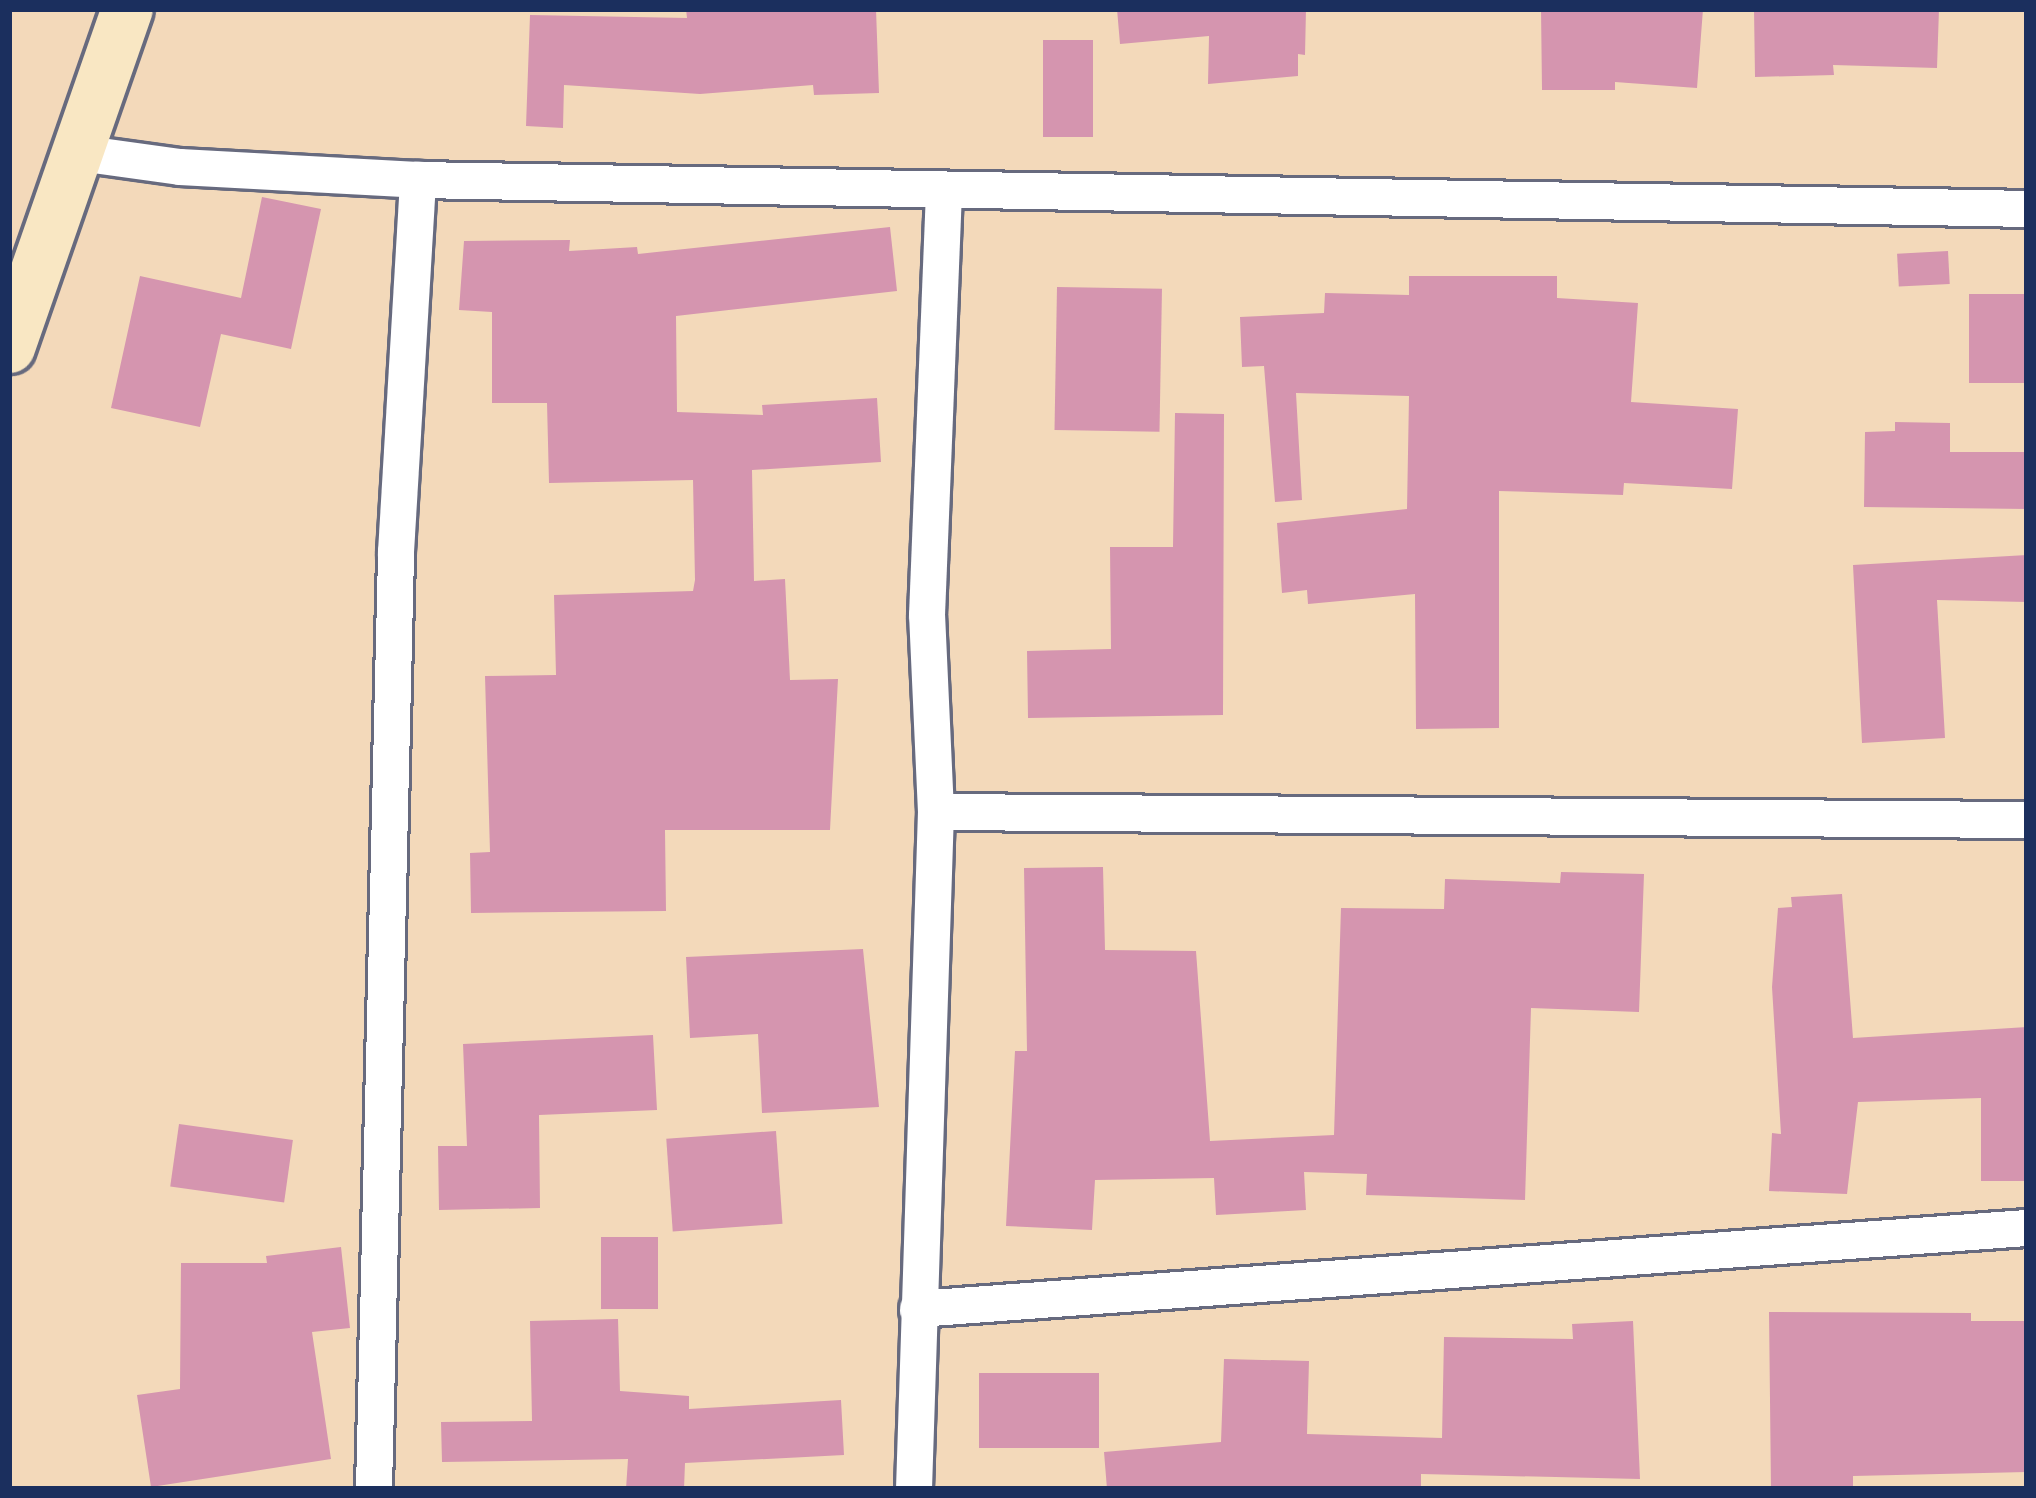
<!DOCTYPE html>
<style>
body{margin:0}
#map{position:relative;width:2036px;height:1498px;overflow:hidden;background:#f3d9ba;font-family:Mali,sans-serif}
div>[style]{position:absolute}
.building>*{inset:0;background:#d595af;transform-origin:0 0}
.roads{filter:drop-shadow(3px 0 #676a7e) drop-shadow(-3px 0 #676a7e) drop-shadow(0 3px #676a7e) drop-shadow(0 -3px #676a7e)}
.minor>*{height:36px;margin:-18px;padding:0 18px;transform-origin:18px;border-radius:18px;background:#fff}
.secondary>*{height:51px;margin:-25.5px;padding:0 25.5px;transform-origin:25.5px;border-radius:25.5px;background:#f9e7c3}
span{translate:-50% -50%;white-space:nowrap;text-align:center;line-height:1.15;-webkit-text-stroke:12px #f7f3e8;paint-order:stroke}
.frame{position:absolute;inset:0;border:12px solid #1b2f5e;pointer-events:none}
</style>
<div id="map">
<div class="building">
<div style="clip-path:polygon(686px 9px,876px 9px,879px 93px,814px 95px,813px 85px,700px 94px,564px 85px,563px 128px,526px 126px,530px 15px,687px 18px)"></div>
<div style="clip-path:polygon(1117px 9px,1306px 9px,1305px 55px,1298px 54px,1298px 76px,1208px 84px,1209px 36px,1120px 44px)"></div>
<div style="clip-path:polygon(1541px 9px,1703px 9px,1697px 88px,1615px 82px,1615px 90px,1542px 90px)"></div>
<div style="clip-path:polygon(1754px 9px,1939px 9px,1937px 68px,1833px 65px,1834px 75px,1755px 77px)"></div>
<div style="left:1043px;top:40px;width:50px;height:97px"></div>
<div style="clip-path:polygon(262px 197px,321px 209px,291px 349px,221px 334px,200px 427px,111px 408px,140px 276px,241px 298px)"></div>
<div style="clip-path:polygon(890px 227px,897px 291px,676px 316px,677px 412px,763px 415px,762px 405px,877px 398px,881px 462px,752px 470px,754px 581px,785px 579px,790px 680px,838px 679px,830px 830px,665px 830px,666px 911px,471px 913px,470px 853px,490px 852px,485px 676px,556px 675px,554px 595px,693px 591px,695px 580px,693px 480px,549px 483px,547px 403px,492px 403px,492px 312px,459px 310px,464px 241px,570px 240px,569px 251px,637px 247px,638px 254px)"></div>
<div style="left:1948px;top:251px;width:33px;height:51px;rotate:87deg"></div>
<div style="clip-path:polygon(1409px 276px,1557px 276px,1557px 298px,1638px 303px,1631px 402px,1738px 409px,1732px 489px,1624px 483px,1623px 495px,1499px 491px,1499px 728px,1416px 729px,1415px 594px,1308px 604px,1307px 590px,1282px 593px,1277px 523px,1407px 509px,1409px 396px,1296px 393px,1302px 500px,1275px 502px,1264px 366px,1242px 367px,1240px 317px,1324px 313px,1325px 293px,1409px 295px)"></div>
<div style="left:1057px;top:287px;width:105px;height:143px;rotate:1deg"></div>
<div style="left:2027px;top:294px;width:89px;height:58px;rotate:90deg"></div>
<div style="clip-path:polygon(1175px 413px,1224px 414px,1223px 715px,1028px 718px,1027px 651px,1111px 649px,1110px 547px,1173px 547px)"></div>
<div style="clip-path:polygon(1895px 422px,1950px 423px,1950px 452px,2027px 452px,2027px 509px,1864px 507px,1865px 432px,1895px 431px)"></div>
<div style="clip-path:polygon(2027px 555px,2027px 602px,1937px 600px,1945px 738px,1862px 743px,1853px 565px)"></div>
<div style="clip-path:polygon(1103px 867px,1105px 950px,1196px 951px,1210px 1141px,1334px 1135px,1341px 908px,1444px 909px,1445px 879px,1560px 883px,1561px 872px,1644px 874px,1639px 1012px,1531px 1008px,1525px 1200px,1366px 1195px,1367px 1174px,1304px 1172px,1306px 1210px,1216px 1215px,1214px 1178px,1095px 1180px,1092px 1230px,1006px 1226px,1015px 1051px,1027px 1051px,1024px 868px)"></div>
<div style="clip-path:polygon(1842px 894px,1853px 1038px,2027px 1027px,2027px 1181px,1981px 1181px,1981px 1098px,1858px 1102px,1847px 1194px,1769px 1191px,1772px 1133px,1781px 1134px,1772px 987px,1778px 908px,1792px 907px,1791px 897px)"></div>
<div style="clip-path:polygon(863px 949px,879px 1107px,762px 1113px,758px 1034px,690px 1038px,686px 957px)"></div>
<div style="clip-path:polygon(653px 1035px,657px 1110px,539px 1115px,540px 1208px,439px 1210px,438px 1146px,467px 1146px,463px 1044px)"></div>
<div style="left:179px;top:1124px;width:115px;height:63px;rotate:8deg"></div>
<div style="left:776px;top:1131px;width:93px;height:110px;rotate:86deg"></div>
<div style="left:601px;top:1237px;width:57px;height:72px"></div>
<div style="clip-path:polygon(341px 1247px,350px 1328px,312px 1332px,331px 1459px,151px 1487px,137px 1395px,180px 1389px,181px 1263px,267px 1263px,266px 1256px)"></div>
<div style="clip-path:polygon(1769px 1312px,1971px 1313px,1971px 1321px,2024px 1321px,2027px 1472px,1853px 1476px,1853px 1489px,1771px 1489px)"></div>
<div style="clip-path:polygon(618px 1319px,620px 1391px,689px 1396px,689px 1409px,841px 1400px,844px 1455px,685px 1463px,684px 1489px,626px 1489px,628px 1459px,442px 1462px,441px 1422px,532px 1421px,530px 1321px)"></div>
<div style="clip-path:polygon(1633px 1321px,1640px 1479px,1421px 1474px,1421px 1489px,1107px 1489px,1104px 1452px,1221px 1442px,1224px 1359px,1309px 1361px,1307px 1434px,1442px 1438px,1444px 1337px,1573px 1339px,1572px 1324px)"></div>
<div style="left:1099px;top:1373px;width:75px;height:120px;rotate:90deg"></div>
</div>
<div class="roads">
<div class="minor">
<div style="left:79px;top:153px;width:102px;rotate:7.9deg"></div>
<div style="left:180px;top:167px;width:238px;rotate:3.1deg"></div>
<div style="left:418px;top:180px;width:1609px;rotate:1.03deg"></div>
<div style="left:936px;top:812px;width:1091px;rotate:0.42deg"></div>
<div style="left:918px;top:1309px;width:1112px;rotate:-4.18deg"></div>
<div style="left:374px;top:1489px;width:937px;rotate:-88.65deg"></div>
<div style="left:396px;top:552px;width:373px;rotate:-86.6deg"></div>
<div style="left:914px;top:1489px;width:677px;rotate:-88.14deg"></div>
<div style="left:936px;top:812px;width:197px;rotate:-92.6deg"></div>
<div style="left:927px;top:615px;width:425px;rotate:-87.7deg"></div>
</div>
<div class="secondary">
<div style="left:9px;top:347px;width:358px;rotate:-70.8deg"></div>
</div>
</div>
<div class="frame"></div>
</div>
